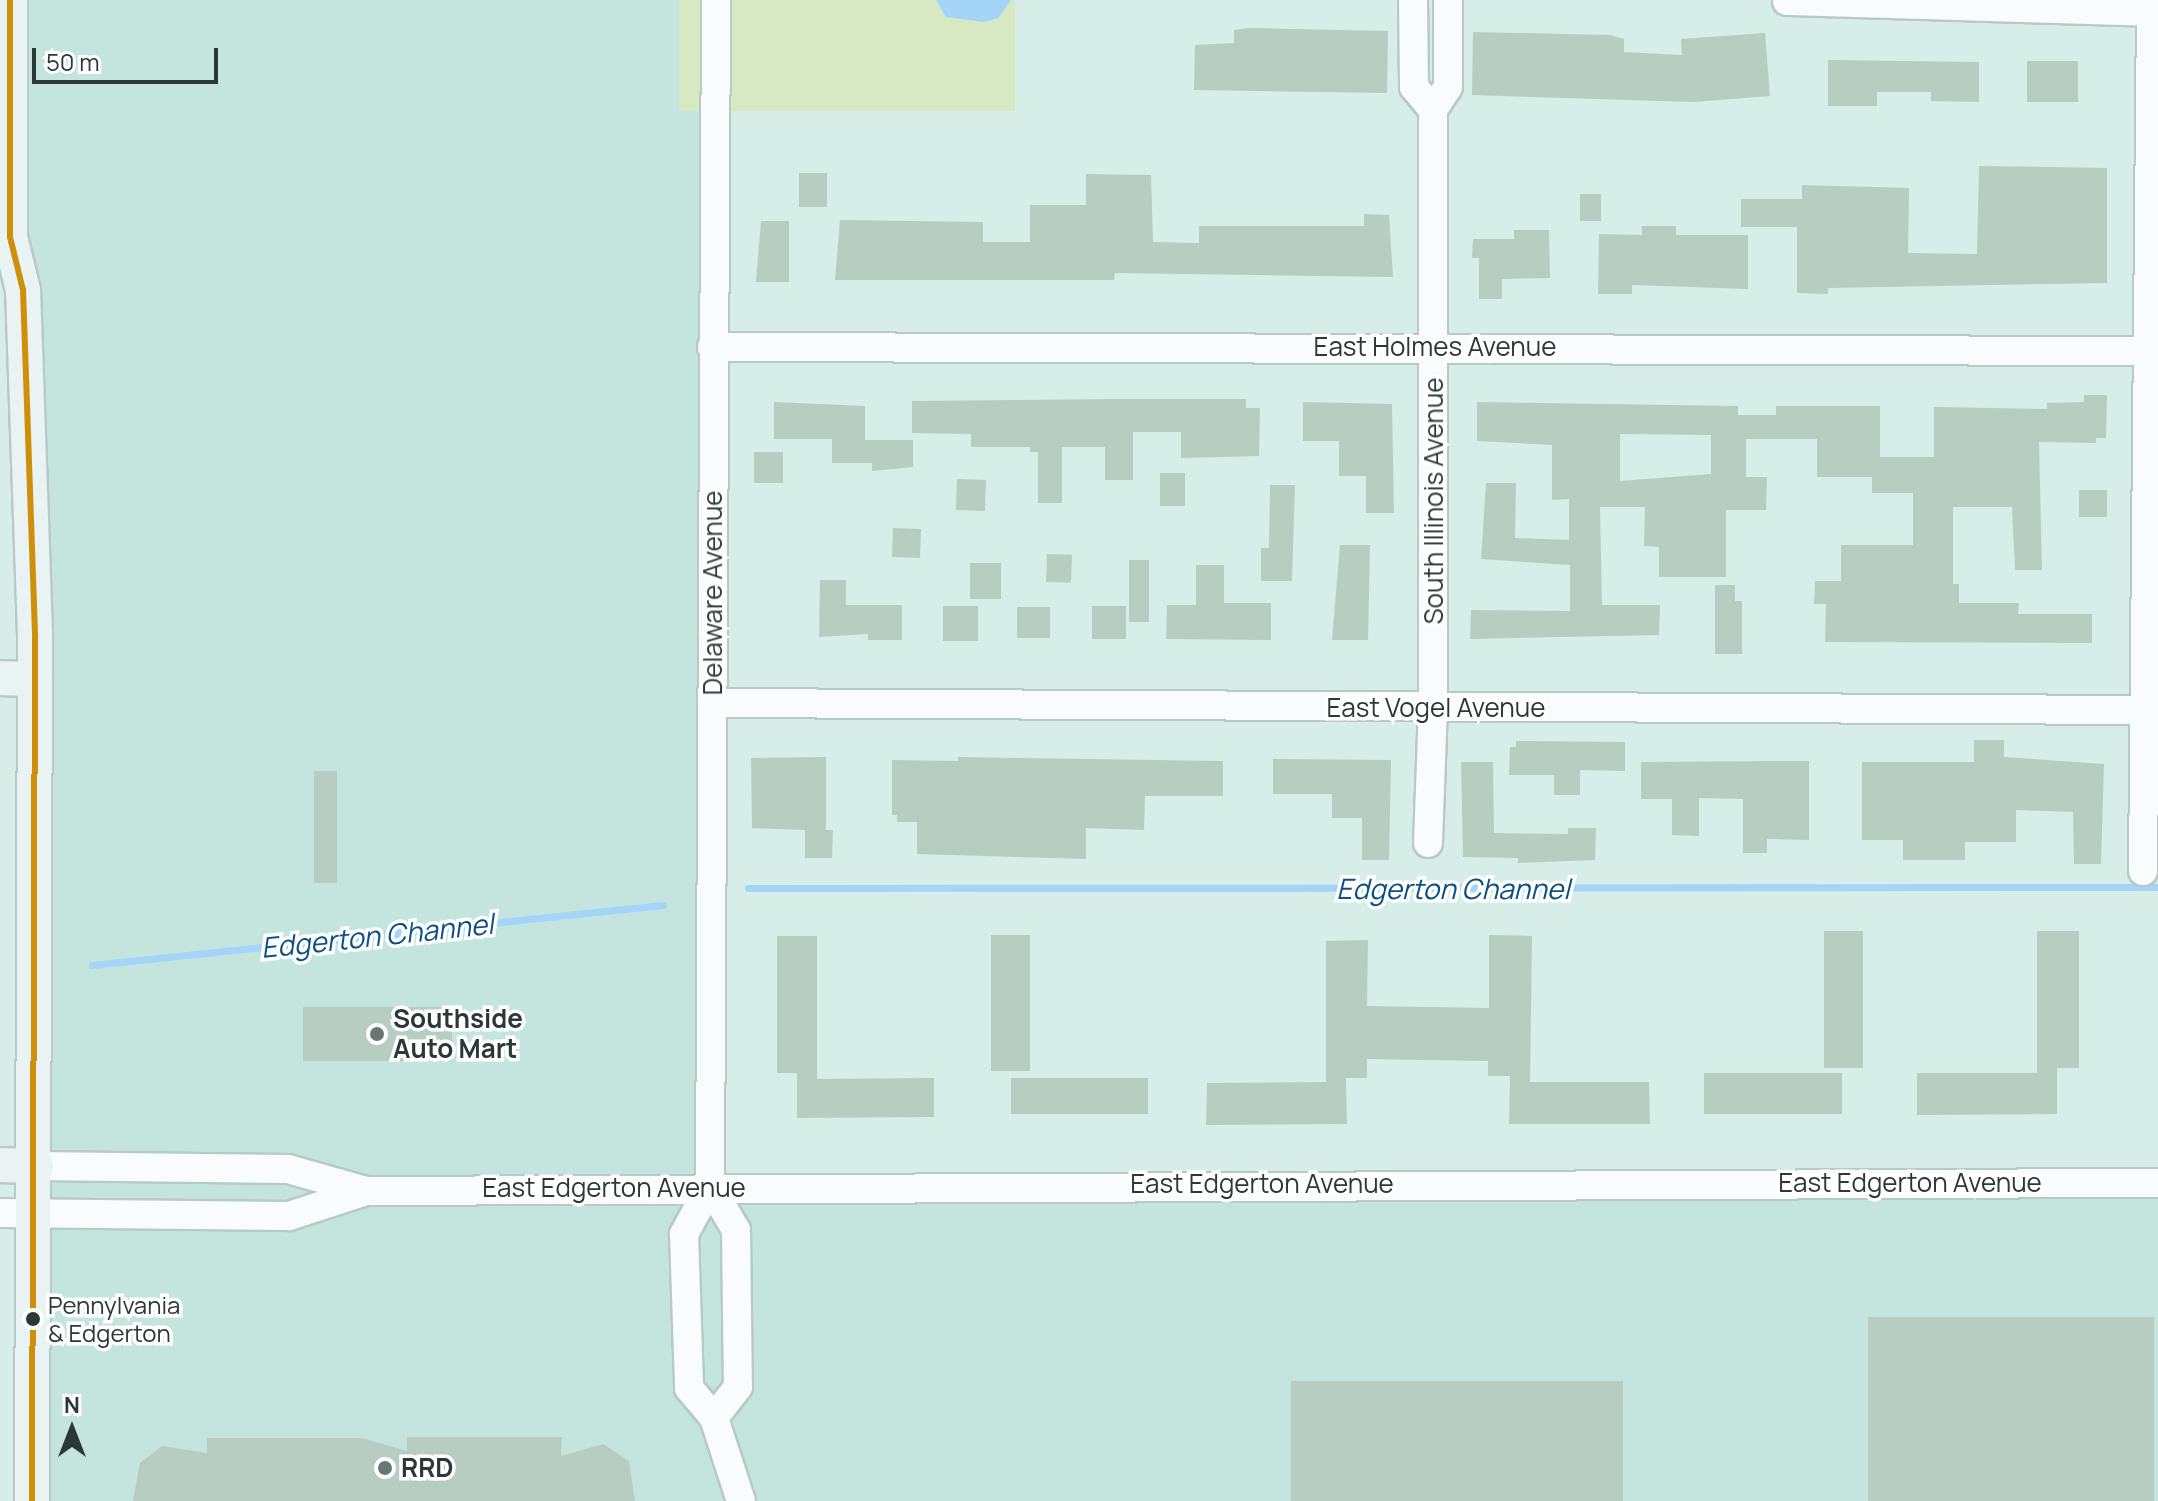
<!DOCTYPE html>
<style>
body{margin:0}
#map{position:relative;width:2158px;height:1501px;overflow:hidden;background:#d7ede8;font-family:Manrope,sans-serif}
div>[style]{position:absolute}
.built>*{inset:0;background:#c3e5de}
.green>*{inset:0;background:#d6e9c2;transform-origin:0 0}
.water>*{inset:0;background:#a4d4f8}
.stream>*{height:7px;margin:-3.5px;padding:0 3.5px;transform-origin:3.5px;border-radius:3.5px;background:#a4d4f8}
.building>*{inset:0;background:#b7cdc1;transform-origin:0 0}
.roads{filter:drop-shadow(2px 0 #b8c9c6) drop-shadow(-2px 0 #b8c9c6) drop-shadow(0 2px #b8c9c6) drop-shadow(0 -2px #b8c9c6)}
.minor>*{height:28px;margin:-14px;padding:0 14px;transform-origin:14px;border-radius:14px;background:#f9fcfc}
.major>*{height:34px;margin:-17px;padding:0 17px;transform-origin:17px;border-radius:17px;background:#eaf3f4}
.bus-1>*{height:6px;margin:-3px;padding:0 3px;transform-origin:3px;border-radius:3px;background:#ce900b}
.dots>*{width:22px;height:22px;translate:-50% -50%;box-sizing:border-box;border:4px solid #fff;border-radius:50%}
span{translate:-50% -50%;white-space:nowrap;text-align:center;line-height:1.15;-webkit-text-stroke:7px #fff;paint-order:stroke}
.bus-label{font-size:24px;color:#2a3936}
.left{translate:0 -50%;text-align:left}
.street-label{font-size:26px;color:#2a3936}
.poi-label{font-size:26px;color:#2a3936;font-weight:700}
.water-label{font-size:28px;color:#0b5080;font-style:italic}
.north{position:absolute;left:32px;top:1389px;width:80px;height:80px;-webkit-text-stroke:6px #fff;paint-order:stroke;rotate:0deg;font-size:22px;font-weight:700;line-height:32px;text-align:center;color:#2a3936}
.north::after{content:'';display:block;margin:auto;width:28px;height:36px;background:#2a3936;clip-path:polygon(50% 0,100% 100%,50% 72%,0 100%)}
.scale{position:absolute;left:32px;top:48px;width:186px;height:36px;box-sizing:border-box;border:4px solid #2a3936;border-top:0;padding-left:10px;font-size:24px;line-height:28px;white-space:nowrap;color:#2a3936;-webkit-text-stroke:6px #fff;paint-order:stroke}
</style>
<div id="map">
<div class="built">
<div style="clip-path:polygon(11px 0,738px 0,714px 112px,710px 1186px,2158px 1183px,2158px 1501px,32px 1501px)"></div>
</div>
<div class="green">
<div style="left:679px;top:0;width:336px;height:111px"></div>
</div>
<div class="water">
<div style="clip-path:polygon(936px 0,1011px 0,998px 18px,984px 22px,946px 17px)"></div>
</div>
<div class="stream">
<div style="left:748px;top:888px;width:1410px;rotate:-0.04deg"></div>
<div style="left:92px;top:965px;width:574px;rotate:-6deg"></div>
</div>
<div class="building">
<div style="clip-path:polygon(1249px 28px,1388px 31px,1387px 93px,1194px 90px,1195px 45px,1234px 43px,1234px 30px)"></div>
<div style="clip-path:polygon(1473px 32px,1610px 35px,1624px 39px,1624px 52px,1682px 55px,1681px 39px,1765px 33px,1770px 96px,1693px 102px,1472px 95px)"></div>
<div style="clip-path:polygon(1828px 60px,1979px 62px,1979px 102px,1931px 101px,1931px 92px,1877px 92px,1877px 106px,1828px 106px)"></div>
<div style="left:2027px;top:61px;width:51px;height:41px"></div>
<div style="clip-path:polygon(1979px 166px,2107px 168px,2107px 283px,1828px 288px,1828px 294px,1797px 293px,1797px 227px,1741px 227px,1741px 199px,1802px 199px,1802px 185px,1909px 188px,1908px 253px,1977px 254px)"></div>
<div style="left:799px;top:173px;width:28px;height:34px"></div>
<div style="clip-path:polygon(1086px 174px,1151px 175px,1153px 242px,1199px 243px,1199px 226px,1364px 226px,1364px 214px,1389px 215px,1393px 277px,1115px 273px,1114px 280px,835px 280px,840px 220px,983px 222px,983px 242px,1030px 242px,1030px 205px,1086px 205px)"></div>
<div style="left:1580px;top:194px;width:21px;height:27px"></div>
<div style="clip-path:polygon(761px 221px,789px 221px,789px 282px,756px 282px)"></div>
<div style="clip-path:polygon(1642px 226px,1676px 226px,1676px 235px,1748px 235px,1748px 289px,1632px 285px,1632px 294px,1598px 294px,1599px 234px,1642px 235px)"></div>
<div style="clip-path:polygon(1514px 230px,1549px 230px,1550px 278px,1502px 279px,1502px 299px,1479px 299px,1479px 258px,1472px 258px,1473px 239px,1514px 239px)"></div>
<div style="clip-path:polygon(evenodd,2084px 395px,2107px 395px,2106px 438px,2096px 438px,2096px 443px,2039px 442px,2042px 570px,2015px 570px,2012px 507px,1953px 507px,1953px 584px,1959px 584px,1959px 603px,2019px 603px,2018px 614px,2092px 614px,2092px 643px,1825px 642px,1826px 604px,1814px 604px,1815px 581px,1841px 581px,1841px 545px,1913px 545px,1913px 493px,1872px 493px,1872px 477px,1817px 477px,1817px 439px,1746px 439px,1746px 477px,1767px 477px,1766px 510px,1726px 510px,1726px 577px,1659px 577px,1659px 547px,1644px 546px,1645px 507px,1600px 507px,1602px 605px,1660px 605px,1659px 635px,1470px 639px,1471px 610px,1570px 611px,1570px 565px,1481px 559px,1486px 483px,1516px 483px,1515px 538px,1569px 540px,1569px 499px,1552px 500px,1552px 445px,1477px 441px,1477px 402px,1738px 406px,1738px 415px,1776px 415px,1776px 406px,1880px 406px,1880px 457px,1934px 457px,1934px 407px,2047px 409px,2047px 403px,2084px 402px,2084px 395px,1620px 434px,1711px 435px,1711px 474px,1620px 481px,1620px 434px)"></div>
<div style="clip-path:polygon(1123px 399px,1246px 399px,1246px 408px,1260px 408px,1259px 456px,1181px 458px,1181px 432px,1133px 432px,1133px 480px,1105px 480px,1105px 447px,1062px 447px,1062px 503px,1038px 503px,1038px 452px,1030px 452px,1030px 447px,971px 447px,971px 434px,912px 433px,912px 401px)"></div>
<div style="clip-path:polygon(774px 402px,865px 406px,865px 440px,913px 440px,913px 467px,872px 471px,872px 463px,832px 463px,832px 439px,774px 439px)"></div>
<div style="clip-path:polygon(1303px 402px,1392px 404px,1394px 513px,1366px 513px,1366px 476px,1339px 476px,1339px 441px,1303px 441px)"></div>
<div style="left:754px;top:452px;width:29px;height:31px"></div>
<div style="left:1160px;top:473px;width:25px;height:33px"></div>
<div style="left:957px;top:479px;width:29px;height:31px;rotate:2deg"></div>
<div style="clip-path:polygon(1270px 485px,1295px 485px,1292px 581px,1261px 581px,1261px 548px,1269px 548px)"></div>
<div style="left:2079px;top:490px;width:28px;height:27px"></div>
<div style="left:893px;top:528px;width:28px;height:29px;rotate:2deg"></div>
<div style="clip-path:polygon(1340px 545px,1370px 545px,1368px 640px,1332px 640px)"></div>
<div style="left:1047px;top:554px;width:25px;height:28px;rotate:2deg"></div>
<div style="left:1129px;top:560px;width:20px;height:62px"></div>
<div style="left:970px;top:563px;width:31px;height:36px"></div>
<div style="clip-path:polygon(1196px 565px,1224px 565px,1224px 603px,1271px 603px,1271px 640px,1166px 639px,1167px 605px,1196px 605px)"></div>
<div style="clip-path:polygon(820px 580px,846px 580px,846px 605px,902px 605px,902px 640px,868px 640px,868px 634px,819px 637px)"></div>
<div style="clip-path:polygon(1715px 585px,1735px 585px,1735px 601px,1742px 601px,1742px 654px,1715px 654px)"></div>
<div style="left:943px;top:606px;width:35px;height:35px"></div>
<div style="left:1092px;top:606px;width:34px;height:33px"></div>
<div style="left:1017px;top:607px;width:33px;height:31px"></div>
<div style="clip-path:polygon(1974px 740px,2004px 740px,2004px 757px,2104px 764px,2101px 864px,2074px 864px,2073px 812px,2016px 810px,2016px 842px,1965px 842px,1965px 860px,1903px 860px,1903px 840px,1862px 840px,1862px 762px,1974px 762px)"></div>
<div style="clip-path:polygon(1516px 741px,1625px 742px,1625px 771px,1580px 770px,1580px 795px,1554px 795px,1554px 775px,1509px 775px,1510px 747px,1516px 747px)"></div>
<div style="clip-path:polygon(826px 757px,826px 830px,833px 830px,832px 858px,805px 858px,805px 830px,752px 828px,751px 758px)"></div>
<div style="clip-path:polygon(958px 757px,1223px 761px,1223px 796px,1145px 796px,1144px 830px,1086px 828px,1086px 859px,917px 854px,917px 822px,897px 822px,897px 815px,892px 815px,892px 760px,958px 761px)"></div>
<div style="clip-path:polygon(1273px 759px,1391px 760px,1389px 860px,1362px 860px,1362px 818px,1332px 818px,1332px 794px,1273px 794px)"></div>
<div style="clip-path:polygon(1777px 761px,1809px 761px,1809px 840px,1767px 839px,1767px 853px,1743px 853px,1743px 799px,1699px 798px,1699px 836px,1672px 835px,1672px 799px,1641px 799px,1641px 762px)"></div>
<div style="clip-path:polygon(1461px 762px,1493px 762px,1494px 833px,1568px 834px,1568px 828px,1596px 828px,1595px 860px,1518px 863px,1518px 858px,1463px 857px)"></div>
<div style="left:314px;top:771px;width:23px;height:112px"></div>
<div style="left:1824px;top:931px;width:39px;height:137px"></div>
<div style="clip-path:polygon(2037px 931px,2079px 931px,2079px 1068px,2057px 1068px,2057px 1114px,1917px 1115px,1917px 1073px,2037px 1073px)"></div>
<div style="left:991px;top:935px;width:39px;height:136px"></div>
<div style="clip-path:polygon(1489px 935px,1532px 936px,1530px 1082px,1649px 1082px,1650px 1124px,1509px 1124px,1510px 1076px,1488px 1076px,1488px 1061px,1367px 1059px,1367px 1078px,1346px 1078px,1347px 1124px,1206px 1125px,1207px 1083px,1326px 1082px,1326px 941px,1368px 940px,1367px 1006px,1489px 1008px)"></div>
<div style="clip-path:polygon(777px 936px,817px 936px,817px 1079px,934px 1078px,934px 1117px,797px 1118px,797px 1073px,777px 1073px)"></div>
<div style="left:303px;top:1007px;width:149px;height:54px"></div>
<div style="left:1842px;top:1073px;width:41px;height:138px;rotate:90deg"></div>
<div style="left:1011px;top:1078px;width:137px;height:36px"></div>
<div style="left:2154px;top:1317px;width:184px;height:286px;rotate:90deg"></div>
<div style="left:1623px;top:1381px;width:120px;height:332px;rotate:90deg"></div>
<div style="clip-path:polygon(407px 1437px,562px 1437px,561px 1456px,603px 1444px,629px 1461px,635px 1501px,133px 1501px,140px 1463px,162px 1446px,207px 1453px,207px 1438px,362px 1438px,407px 1451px)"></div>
</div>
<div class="roads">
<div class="minor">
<div style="left:716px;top:0;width:1186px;rotate:90.29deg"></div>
<div style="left:710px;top:1186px;width:55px;rotate:118.4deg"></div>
<div style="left:684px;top:1234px;width:154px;rotate:88.1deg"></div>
<div style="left:689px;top:1388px;width:39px;rotate:50deg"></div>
<div style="left:714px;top:1418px;width:87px;rotate:72deg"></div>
<div style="left:1413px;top:0;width:87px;rotate:89.3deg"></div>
<div style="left:1414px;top:87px;width:30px;rotate:50deg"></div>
<div style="left:1787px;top:1px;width:371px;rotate:1.7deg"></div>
<div style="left:712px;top:347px;width:1446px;rotate:0.16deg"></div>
<div style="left:713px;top:703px;width:1445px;rotate:0.28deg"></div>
<div style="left:1428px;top:843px;width:134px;rotate:-87.9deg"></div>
<div style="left:1433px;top:709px;width:599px;rotate:-90deg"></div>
<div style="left:1433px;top:110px;width:27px;rotate:-57deg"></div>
<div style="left:1448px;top:87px;width:87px;rotate:-90deg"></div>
<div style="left:2143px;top:871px;width:859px;rotate:-89.47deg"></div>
<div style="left:36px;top:1166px;width:252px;rotate:0.7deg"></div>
<div style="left:288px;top:1169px;width:81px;rotate:15.8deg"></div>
<div style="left:366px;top:1191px;width:1792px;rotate:-0.26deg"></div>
<div style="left:710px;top:1186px;width:51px;rotate:59.4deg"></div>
<div style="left:736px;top:1230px;width:157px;rotate:89.3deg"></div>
<div style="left:738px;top:1387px;width:39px;rotate:128deg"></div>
<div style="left:0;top:1213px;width:289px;rotate:0.6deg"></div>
<div style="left:289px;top:1216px;width:81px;rotate:-18deg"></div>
</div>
<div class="major">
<div style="left:10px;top:0;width:237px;rotate:90deg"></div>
<div style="left:10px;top:237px;width:55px;rotate:76.2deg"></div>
<div style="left:23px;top:290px;width:347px;rotate:88deg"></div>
<div style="left:35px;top:637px;width:864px;rotate:90.2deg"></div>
<div style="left:0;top:678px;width:35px;rotate:2deg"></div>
<div style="left:0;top:1165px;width:36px;rotate:2deg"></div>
</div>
</div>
<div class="bus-1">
<div style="left:10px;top:0;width:237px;rotate:90deg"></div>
<div style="left:10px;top:237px;width:55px;rotate:76.2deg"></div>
<div style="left:23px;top:290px;width:347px;rotate:88deg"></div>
<div style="left:35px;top:637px;width:864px;rotate:90.2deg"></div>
</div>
<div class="dots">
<div style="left:377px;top:1034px;background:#677874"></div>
<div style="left:33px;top:1319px;background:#2a3936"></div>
<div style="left:385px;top:1468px;background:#677874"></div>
</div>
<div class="bus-label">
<span class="left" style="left:48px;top:1319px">Pennylvania<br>&amp; Edgerton</span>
</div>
<div class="street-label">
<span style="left:1435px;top:347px">East Holmes Avenue</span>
<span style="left:1434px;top:501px;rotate:-90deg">South Illinois Avenue</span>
<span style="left:713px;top:593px;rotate:-90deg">Delaware Avenue</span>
<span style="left:1436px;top:708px">East Vogel Avenue</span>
<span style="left:1910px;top:1183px">East Edgerton Avenue</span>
<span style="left:1262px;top:1184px">East Edgerton Avenue</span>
<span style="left:614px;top:1188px">East Edgerton Avenue</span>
</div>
<div class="poi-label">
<span class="left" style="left:393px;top:1034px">Southside<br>Auto Mart</span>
<span class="left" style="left:401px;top:1468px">RRD</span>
</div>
<div class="water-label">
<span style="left:1453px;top:888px">Edgerton Channel</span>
<span style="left:377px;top:935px;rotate:-6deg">Edgerton Channel</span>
</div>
<div class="north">N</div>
<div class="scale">50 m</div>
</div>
